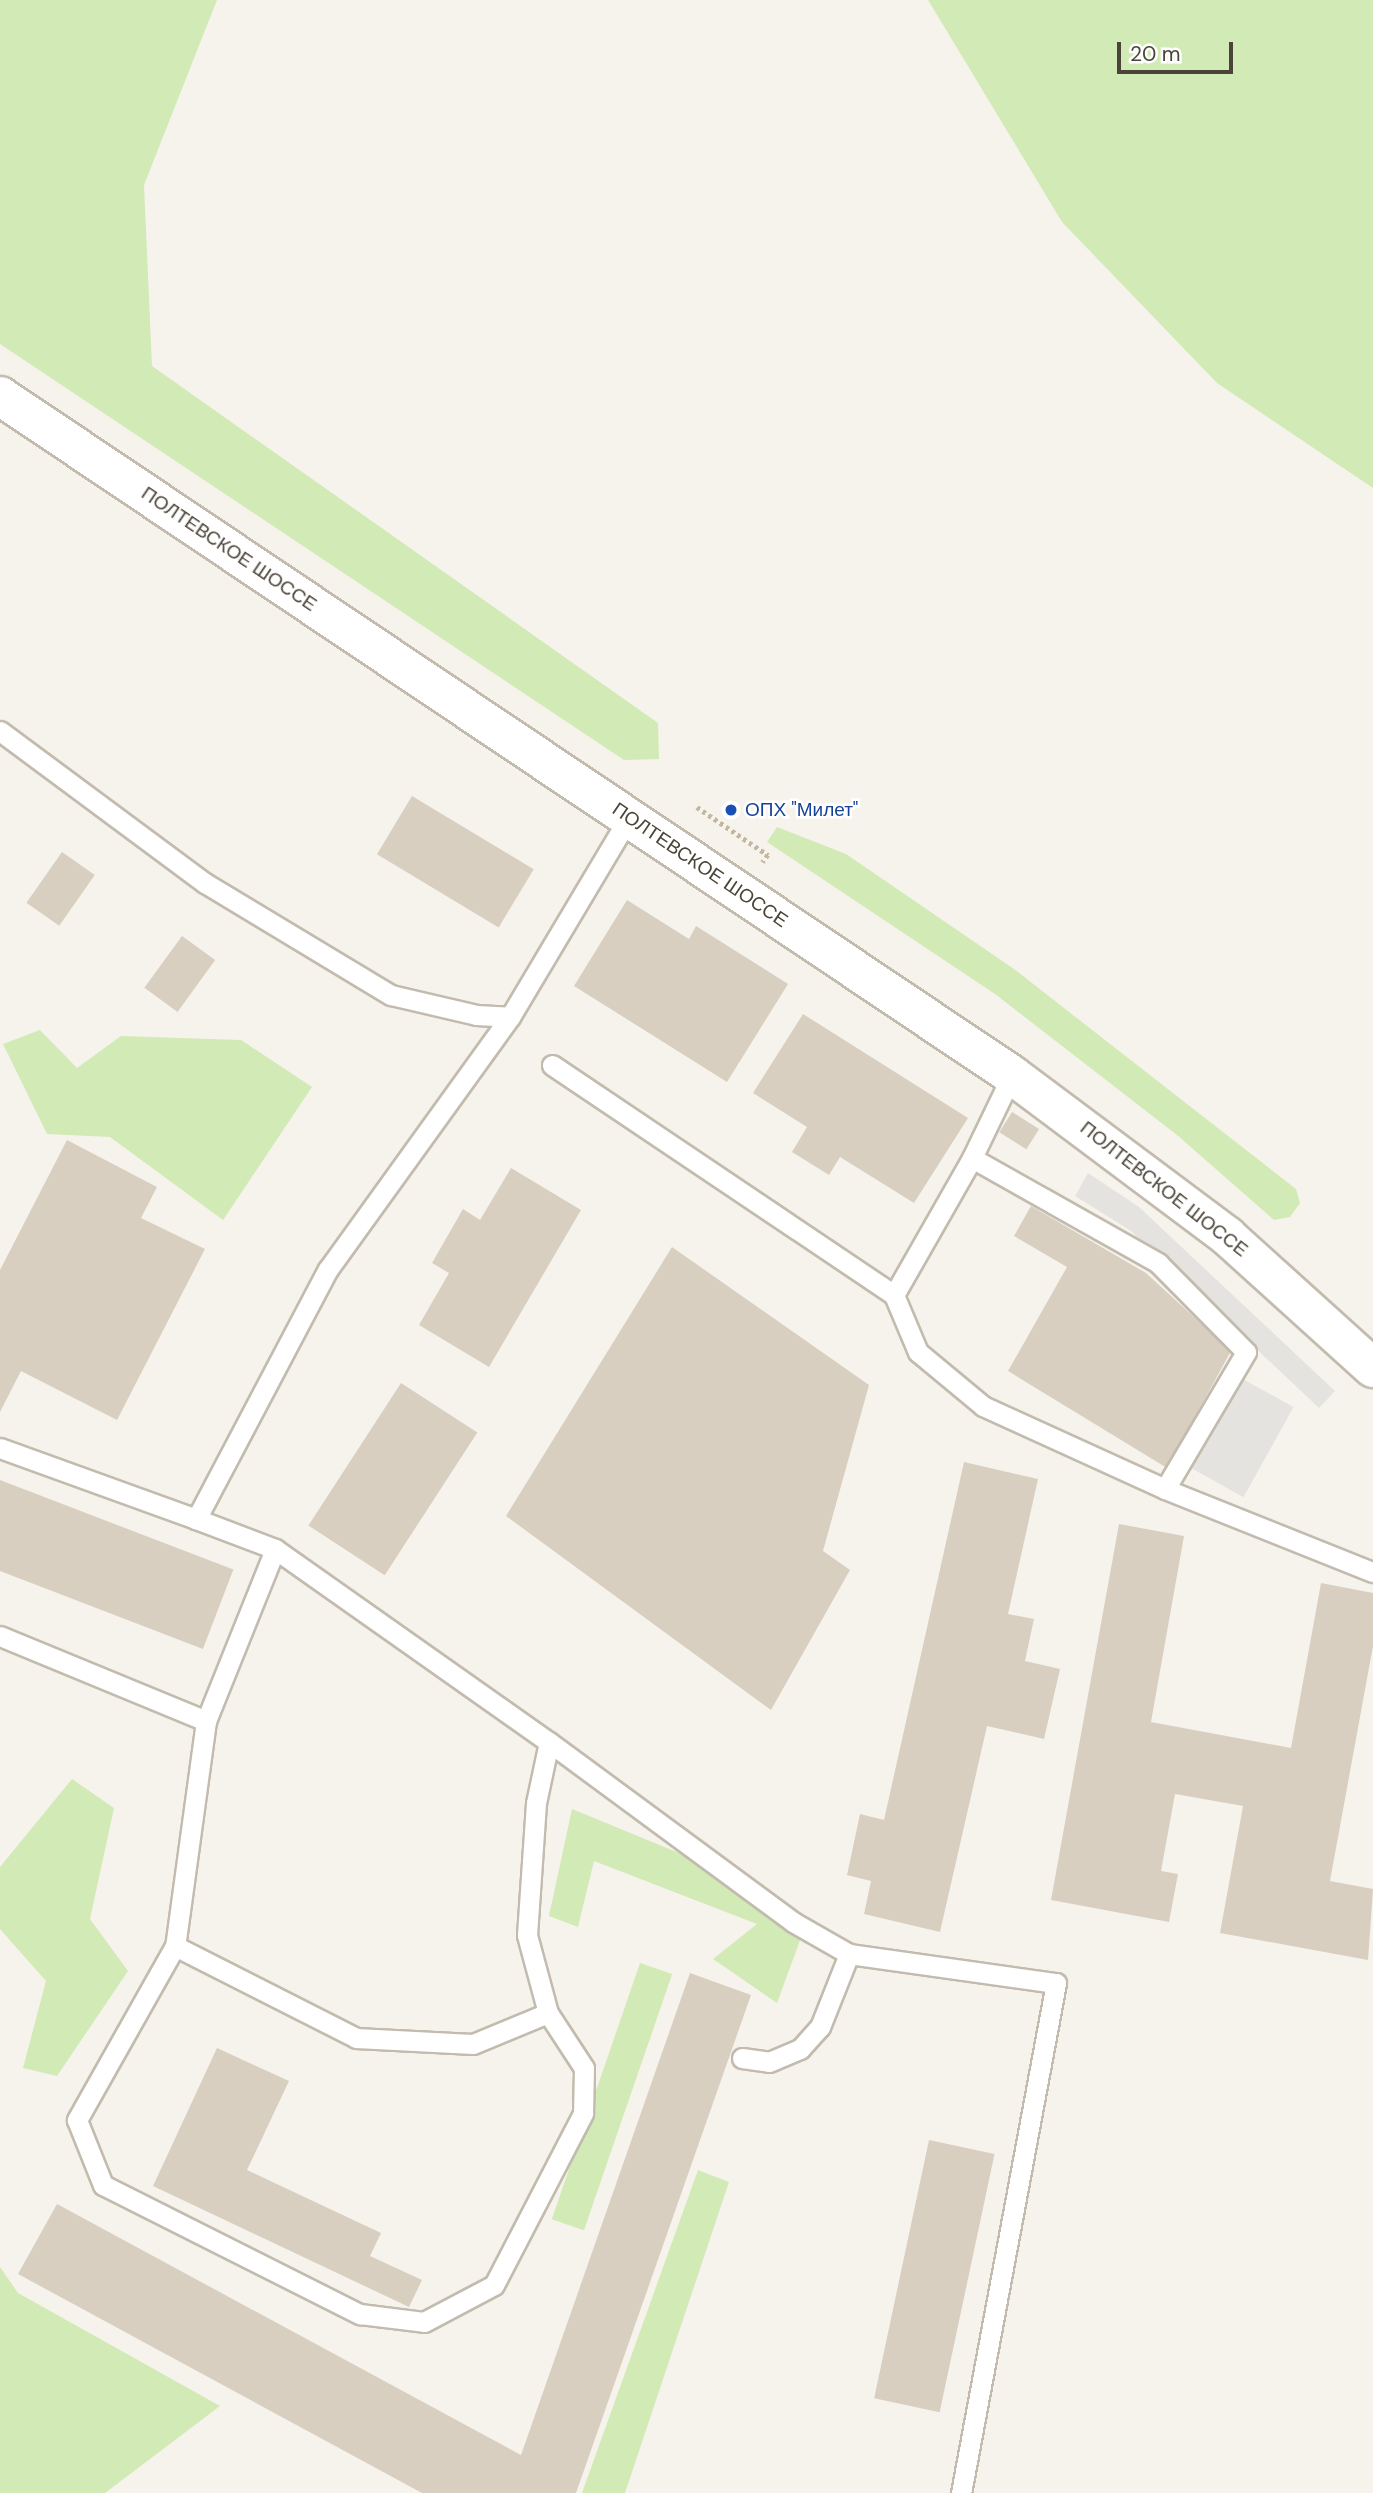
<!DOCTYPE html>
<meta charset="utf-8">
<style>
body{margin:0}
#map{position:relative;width:1373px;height:2493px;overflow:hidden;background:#f6f3ec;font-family:"DM Sans",sans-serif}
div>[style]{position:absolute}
.green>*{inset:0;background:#d2eab5;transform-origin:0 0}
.parking>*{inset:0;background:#e5e3e0;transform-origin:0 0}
.building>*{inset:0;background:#d8cfc1;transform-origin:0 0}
.path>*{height:4.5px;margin-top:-2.25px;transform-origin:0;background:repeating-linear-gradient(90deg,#c4b79f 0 3.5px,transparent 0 7px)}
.roads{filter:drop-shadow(2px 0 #c2bbae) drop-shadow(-2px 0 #c2bbae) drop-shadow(0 2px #c2bbae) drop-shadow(0 -2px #c2bbae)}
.service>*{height:19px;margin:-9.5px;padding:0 9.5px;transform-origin:9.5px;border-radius:9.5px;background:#fff}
.tertiary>*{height:38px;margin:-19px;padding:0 19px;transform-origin:19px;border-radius:19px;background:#fff}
.dots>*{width:19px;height:19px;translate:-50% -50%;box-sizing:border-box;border:4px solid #fff;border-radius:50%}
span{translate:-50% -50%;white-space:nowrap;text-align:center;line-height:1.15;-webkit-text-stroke:5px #fff;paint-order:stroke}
.street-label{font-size:19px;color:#4b4439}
.transit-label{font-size:19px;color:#164399}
.left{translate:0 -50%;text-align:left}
.scale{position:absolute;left:1117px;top:42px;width:116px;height:32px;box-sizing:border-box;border:4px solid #4b4439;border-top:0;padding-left:9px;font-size:21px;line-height:24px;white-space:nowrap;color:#4b4439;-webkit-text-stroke:5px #fff;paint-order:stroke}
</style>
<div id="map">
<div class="green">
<div style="clip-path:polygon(0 0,217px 0,144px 185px,152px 366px,658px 723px,659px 759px,624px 760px,0 344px)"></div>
<div style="clip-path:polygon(928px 0,1373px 0,1373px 488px,1217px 383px,1062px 222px)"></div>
<div style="clip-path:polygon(777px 827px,846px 854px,1014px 969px,1296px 1189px,1300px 1203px,1290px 1217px,1274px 1220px,1177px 1135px,995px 994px,767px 842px)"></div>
<div style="clip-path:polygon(40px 1030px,77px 1068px,121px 1036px,241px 1040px,312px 1087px,223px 1220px,110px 1137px,47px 1134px,3px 1044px)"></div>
<div style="clip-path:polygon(72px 1779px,114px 1808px,90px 1919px,128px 1971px,57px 2076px,23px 2068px,46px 1981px,0 1929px,0 1867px)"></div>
<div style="clip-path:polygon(572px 1809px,701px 1862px,802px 1935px,777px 2003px,713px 1959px,757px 1924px,594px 1861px,578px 1927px,549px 1916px)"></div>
<div style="left:640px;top:1963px;width:34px;height:271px;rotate:19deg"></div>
<div style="clip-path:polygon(698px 2170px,729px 2182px,625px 2493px,582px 2493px)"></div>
<div style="clip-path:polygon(0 2267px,18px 2293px,220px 2406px,105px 2493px,0 2493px)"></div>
</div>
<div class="parking">
<div style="clip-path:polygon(1088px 1173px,1139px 1207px,1335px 1391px,1319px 1408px,1131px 1231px,1075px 1196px)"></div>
<div style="left:1241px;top:1378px;width:60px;height:103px;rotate:29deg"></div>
</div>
<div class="building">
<div style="left:412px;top:796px;width:142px;height:68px;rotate:31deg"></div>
<div style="left:62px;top:852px;width:40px;height:62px;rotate:35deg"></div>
<div style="clip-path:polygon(627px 900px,689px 939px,696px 926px,788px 984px,727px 1082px,574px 986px)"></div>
<div style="left:182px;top:936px;width:41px;height:64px;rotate:36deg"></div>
<div style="clip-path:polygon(803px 1014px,968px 1118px,914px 1203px,840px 1157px,829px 1175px,792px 1152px,807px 1127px,753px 1093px)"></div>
<div style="left:1012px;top:1112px;width:32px;height:24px;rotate:32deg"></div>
<div style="clip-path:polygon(67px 1140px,157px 1187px,141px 1218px,205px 1249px,117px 1420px,21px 1371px,0 1412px,0 1270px)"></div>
<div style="clip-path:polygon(511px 1168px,581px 1210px,489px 1367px,419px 1325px,449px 1273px,432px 1263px,463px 1209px,480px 1220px)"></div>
<div style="clip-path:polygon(1031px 1206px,1146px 1273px,1231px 1351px,1167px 1468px,1008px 1371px,1067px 1267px,1014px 1236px)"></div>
<div style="clip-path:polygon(672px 1247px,869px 1385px,823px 1551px,850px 1570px,771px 1710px,506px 1516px)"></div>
<div style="left:401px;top:1383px;width:91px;height:170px;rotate:33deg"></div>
<div style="clip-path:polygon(964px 1462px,1038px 1479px,1008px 1614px,1034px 1619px,1025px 1661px,1060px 1669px,1044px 1739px,987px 1726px,940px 1932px,864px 1914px,871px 1881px,847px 1875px,860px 1814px,884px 1820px)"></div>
<div style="left:0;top:1480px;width:250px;height:85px;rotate:21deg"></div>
<div style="clip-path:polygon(1119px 1524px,1184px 1536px,1151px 1722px,1291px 1748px,1321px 1583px,1373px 1593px,1373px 1646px,1330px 1881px,1373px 1889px,1368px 1960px,1220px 1933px,1243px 1806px,1175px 1794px,1161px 1871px,1178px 1874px,1169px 1922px,1051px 1900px)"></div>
<div style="clip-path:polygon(690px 1973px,751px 1995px,576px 2493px,422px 2493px,18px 2274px,57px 2204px,521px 2455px)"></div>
<div style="clip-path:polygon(217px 2048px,289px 2081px,247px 2170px,381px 2233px,370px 2256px,422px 2280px,409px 2307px,153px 2186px)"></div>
<div style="left:929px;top:2140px;width:67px;height:264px;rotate:12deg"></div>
</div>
<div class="path">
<div style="left:697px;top:807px;width:86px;rotate:34.1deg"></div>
<div style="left:768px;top:855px;width:9px;rotate:126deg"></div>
</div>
<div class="roads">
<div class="service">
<div style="left:0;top:731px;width:255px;rotate:36.6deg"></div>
<div style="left:205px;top:883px;width:217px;rotate:31.1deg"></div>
<div style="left:391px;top:995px;width:87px;rotate:13.2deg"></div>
<div style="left:476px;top:1015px;width:34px;rotate:3deg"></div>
<div style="left:510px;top:1017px;width:233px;rotate:-59.2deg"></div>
<div style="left:510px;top:1017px;width:311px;rotate:125.8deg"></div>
<div style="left:328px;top:1269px;width:283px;rotate:117.8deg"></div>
<div style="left:196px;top:1519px;width:85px;rotate:20.8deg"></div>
<div style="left:275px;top:1549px;width:335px;rotate:35.2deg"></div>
<div style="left:549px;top:1742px;width:303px;rotate:36.4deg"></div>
<div style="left:793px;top:1922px;width:64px;rotate:29.7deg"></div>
<div style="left:849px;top:1954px;width:209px;rotate:8deg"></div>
<div style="left:1056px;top:1983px;width:519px;rotate:100.55deg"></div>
<div style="left:552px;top:1065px;width:412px;rotate:33.9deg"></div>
<div style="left:894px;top:1295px;width:158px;rotate:-60.3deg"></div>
<div style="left:972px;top:1158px;width:92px;rotate:-64.3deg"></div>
<div style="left:972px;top:1158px;width:214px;rotate:29.4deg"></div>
<div style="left:1158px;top:1263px;width:125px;rotate:45.3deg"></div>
<div style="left:1246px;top:1352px;width:159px;rotate:120.6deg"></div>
<div style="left:894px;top:1295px;width:62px;rotate:67.2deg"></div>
<div style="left:918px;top:1352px;width:85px;rotate:39.7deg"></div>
<div style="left:983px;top:1406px;width:200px;rotate:24.5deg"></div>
<div style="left:1165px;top:1489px;width:224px;rotate:21.8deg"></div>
<div style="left:0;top:1448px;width:208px;rotate:19.9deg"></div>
<div style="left:0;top:1636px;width:223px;rotate:22.4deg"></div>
<div style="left:206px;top:1721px;width:185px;rotate:-68.1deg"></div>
<div style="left:206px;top:1721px;width:227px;rotate:97.8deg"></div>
<div style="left:175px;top:1946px;width:200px;rotate:119.4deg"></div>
<div style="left:77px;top:2120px;width:70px;rotate:68.2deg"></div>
<div style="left:103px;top:2185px;width:288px;rotate:26.7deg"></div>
<div style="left:360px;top:2314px;width:64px;rotate:7.1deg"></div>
<div style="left:424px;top:2322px;width:79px;rotate:-27.9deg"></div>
<div style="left:494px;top:2285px;width:194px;rotate:-62.6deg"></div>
<div style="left:583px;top:2113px;width:45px;rotate:-88.7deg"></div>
<div style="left:584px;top:2068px;width:66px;rotate:-123.2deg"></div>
<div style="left:548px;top:2013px;width:81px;rotate:-105.1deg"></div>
<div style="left:527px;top:1935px;width:132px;rotate:-86.1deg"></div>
<div style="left:536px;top:1803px;width:62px;rotate:-78deg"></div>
<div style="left:175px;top:1946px;width:203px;rotate:26.9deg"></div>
<div style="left:356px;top:2038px;width:117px;rotate:2.9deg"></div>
<div style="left:473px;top:2044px;width:81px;rotate:-22.5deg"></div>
<div style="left:742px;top:2058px;width:27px;rotate:8deg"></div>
<div style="left:769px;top:2062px;width:34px;rotate:-23deg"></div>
<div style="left:800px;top:2049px;width:30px;rotate:-48deg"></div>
<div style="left:820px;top:2027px;width:79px;rotate:-68.3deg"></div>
</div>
<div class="tertiary">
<div style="left:0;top:396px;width:1219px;rotate:33.86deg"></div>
<div style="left:1012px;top:1075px;width:269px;rotate:36.8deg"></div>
<div style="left:1227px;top:1236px;width:197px;rotate:42.1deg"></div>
</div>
</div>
<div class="dots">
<div style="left:731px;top:810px;background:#1a4fb4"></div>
</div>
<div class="street-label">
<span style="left:229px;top:549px;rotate:34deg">ПОЛТЕВСКОЕ ШОССЕ</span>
<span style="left:700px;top:865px;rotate:34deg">ПОЛТЕВСКОЕ ШОССЕ</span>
<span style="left:1164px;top:1189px;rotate:38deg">ПОЛТЕВСКОЕ ШОССЕ</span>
</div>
<div class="transit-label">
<span class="left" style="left:745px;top:810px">ОПХ "Милет"</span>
</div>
<div class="scale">20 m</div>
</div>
